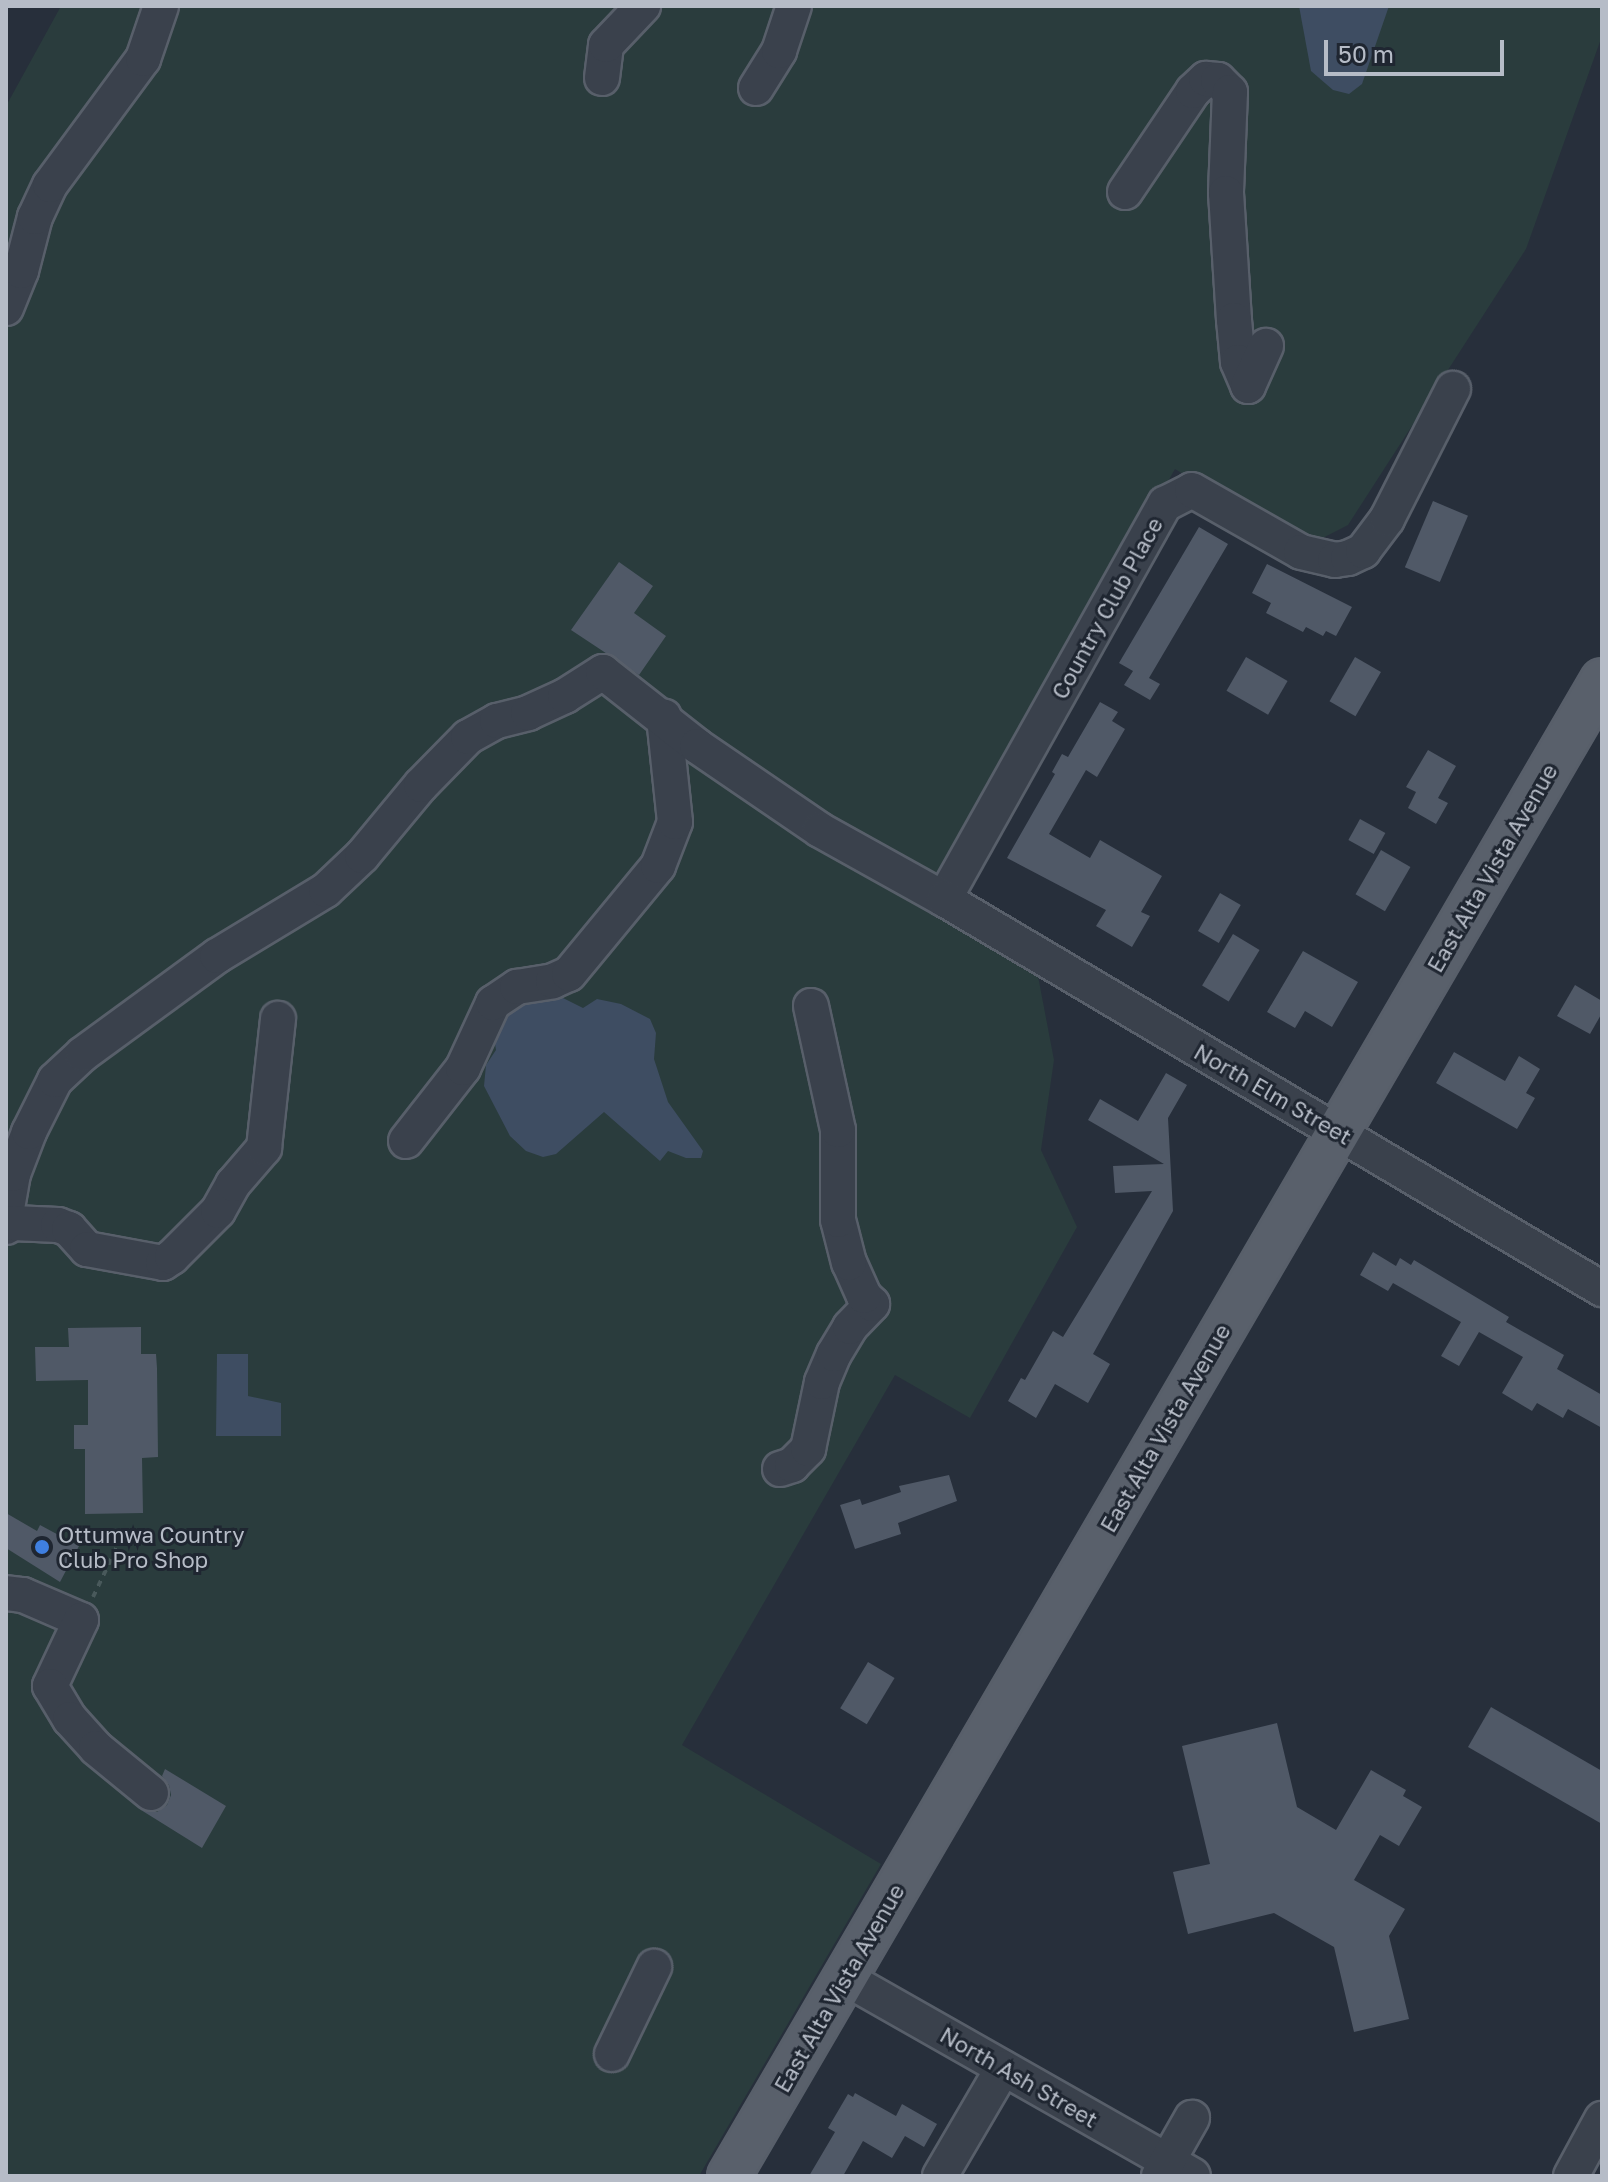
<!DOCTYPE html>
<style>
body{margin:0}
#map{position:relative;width:1608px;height:2182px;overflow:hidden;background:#272f3b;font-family:"Golos Text",sans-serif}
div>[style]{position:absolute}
.green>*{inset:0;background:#2a3c3d}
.water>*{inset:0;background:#3e4d62}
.building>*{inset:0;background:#505967;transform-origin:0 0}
.path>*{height:4px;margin-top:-2px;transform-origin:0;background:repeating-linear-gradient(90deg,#49595b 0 6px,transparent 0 12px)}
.roads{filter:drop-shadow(2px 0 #585f6a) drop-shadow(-2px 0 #585f6a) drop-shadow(0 2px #585f6a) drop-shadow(0 -2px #585f6a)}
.minor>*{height:34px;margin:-17px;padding:0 17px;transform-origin:17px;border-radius:17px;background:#3a414c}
.major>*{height:42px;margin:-21px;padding:0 21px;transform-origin:21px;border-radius:21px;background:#59606b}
.dots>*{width:22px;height:22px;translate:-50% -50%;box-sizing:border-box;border:4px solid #1f2631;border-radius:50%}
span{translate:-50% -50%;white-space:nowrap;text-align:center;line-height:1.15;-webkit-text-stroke:6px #1f2631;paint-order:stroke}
.street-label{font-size:22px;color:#b6bcc7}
.poi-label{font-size:22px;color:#b6bcc7}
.left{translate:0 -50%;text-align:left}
.frame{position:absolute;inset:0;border:8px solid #b6bcc7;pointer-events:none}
.scale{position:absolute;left:1324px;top:40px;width:180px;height:36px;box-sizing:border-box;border:4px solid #b6bcc7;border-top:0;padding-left:10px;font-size:24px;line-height:28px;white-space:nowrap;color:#b6bcc7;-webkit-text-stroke:6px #1f2631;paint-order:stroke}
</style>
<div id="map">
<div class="green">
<div style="clip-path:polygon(61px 6px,1602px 6px,1602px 36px,1526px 249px,1348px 525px,1309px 545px,1271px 528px,1175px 469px,929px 904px,1038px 976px,1054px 1060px,1041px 1150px,1077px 1227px,970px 1418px,895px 1375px,682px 1745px,881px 1864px,699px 2176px,6px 2176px,6px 106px)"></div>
</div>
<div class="water">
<div style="clip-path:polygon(1299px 6px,1389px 6px,1362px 84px,1349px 94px,1333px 90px,1311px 71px)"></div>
<div style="clip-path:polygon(553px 993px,583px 1008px,597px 999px,621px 1004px,650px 1019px,656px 1033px,654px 1059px,668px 1102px,703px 1151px,701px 1158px,686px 1158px,668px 1151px,660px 1161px,604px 1112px,556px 1154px,543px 1157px,526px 1151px,510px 1136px,484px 1086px,486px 1065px,496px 1050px,494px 1037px,498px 1020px,517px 997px)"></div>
<div style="clip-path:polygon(217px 1354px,248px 1354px,248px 1396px,281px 1403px,281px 1436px,216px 1436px)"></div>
</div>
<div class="building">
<div style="left:1433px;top:501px;width:38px;height:72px;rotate:23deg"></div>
<div style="clip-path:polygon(1199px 527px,1228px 544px,1149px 678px,1160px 684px,1150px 700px,1124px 685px,1133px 671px,1119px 663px)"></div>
<div style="clip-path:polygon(619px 562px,653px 586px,634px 613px,666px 636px,639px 675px,571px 630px)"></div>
<div style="clip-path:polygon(1267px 564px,1352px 607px,1336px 636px,1326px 631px,1323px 636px,1306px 627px,1303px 632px,1266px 613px,1271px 603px,1252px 593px)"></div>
<div style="left:1246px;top:657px;width:48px;height:39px;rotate:30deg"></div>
<div style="left:1355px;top:657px;width:30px;height:51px;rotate:30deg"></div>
<div style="clip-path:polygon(1100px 702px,1118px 712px,1112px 721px,1125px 729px,1097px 777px,1086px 770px,1049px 834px,1090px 858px,1100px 840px,1162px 876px,1141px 912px,1150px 916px,1132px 947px,1096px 926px,1106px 910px,1007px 858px,1055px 774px,1052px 772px,1062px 754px,1068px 757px)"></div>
<div style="clip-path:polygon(1428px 750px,1456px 766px,1438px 798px,1448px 803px,1436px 824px,1408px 808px,1416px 792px,1406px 787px)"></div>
<div style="left:1360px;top:819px;width:29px;height:24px;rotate:29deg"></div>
<div style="left:1381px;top:850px;width:34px;height:51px;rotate:30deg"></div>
<div style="left:1220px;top:893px;width:24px;height:44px;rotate:30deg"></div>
<div style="left:1233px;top:934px;width:31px;height:60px;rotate:31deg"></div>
<div style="clip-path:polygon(1303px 951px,1358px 982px,1332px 1027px,1305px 1011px,1295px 1028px,1267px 1012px)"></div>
<div style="clip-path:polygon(1575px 985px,1602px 1001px,1602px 1013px,1590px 1034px,1557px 1016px)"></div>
<div style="clip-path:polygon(1454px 1052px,1505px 1081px,1519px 1056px,1540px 1069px,1526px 1093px,1535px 1098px,1517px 1129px,1436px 1083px)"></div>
<div style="clip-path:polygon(1166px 1073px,1187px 1085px,1168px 1118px,1173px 1211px,1093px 1354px,1110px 1364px,1088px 1403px,1055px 1384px,1036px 1418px,1008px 1401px,1021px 1378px,1025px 1380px,1053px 1331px,1063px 1337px,1152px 1191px,1115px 1193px,1113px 1166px,1164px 1164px,1088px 1120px,1100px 1099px,1138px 1121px)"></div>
<div style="clip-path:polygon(1373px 1252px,1396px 1266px,1400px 1258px,1411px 1265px,1414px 1260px,1509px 1317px,1506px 1322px,1564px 1355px,1557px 1369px,1602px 1395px,1602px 1428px,1568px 1409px,1563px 1418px,1537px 1403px,1532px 1411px,1502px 1393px,1523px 1357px,1479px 1332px,1459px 1366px,1441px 1356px,1461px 1322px,1393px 1283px,1388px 1291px,1360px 1275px)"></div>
<div style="clip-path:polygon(141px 1327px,141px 1354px,156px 1354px,157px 1368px,158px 1457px,142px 1458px,143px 1513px,85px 1514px,85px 1449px,74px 1449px,74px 1425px,88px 1425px,88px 1380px,36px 1381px,35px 1347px,69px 1347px,68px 1328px)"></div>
<div style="clip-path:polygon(949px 1475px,957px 1501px,898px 1523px,901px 1534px,855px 1549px,840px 1505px,860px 1499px,862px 1505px,901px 1492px,899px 1486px)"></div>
<div style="clip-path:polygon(6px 1513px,37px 1531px,40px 1525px,79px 1546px,60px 1582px,6px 1548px)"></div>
<div style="left:868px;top:1662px;width:31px;height:54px;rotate:31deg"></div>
<div style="clip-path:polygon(1491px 1707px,1602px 1771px,1602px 1824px,1468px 1747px)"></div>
<div style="clip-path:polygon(1277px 1723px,1297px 1807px,1336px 1830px,1371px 1770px,1406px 1790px,1403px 1796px,1422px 1807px,1399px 1846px,1380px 1835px,1354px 1880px,1405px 1909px,1389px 1936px,1409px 2019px,1354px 2032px,1334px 1947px,1274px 1913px,1188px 1934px,1173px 1872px,1210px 1864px,1182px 1746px)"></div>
<div style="clip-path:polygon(165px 1769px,226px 1806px,202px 1848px,141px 1810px,157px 1812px,167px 1805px,171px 1795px,169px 1785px,162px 1776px)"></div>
<div style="clip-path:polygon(855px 2093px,896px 2116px,902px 2104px,937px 2124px,924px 2147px,905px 2136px,892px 2158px,863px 2141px,843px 2176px,809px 2176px,835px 2132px,828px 2128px,848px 2094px,853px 2097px)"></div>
</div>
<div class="path">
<div style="left:93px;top:1597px;width:55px;rotate:-64.4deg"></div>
</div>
<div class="roads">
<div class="minor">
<div style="left:602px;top:78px;width:33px;rotate:-83deg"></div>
<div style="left:606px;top:45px;width:54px;rotate:-46.5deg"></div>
<div style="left:756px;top:88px;width:44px;rotate:-58.1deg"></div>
<div style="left:779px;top:51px;width:47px;rotate:-71.6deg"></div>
<div style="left:1125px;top:192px;width:122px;rotate:-56deg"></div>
<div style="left:1193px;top:91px;width:18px;rotate:-43deg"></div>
<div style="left:1206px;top:79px;width:12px;rotate:5deg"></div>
<div style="left:1218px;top:80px;width:17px;rotate:45deg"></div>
<div style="left:1230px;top:92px;width:101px;rotate:92.3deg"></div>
<div style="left:1226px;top:193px;width:127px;rotate:86.4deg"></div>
<div style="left:1234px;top:320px;width:42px;rotate:84.6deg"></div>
<div style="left:1238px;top:362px;width:26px;rotate:67deg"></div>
<div style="left:1248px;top:386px;width:44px;rotate:-65.8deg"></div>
<div style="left:6px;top:308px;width:40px;rotate:-68deg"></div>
<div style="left:21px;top:271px;width:56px;rotate:-75.5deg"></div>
<div style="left:35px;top:217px;width:35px;rotate:-65deg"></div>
<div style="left:50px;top:185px;width:157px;rotate:-53.6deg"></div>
<div style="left:143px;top:59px;width:56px;rotate:-71.2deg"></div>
<div style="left:944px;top:899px;width:453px;rotate:-60.8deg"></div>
<div style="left:1165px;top:504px;width:30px;rotate:-27deg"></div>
<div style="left:1192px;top:490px;width:125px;rotate:29.6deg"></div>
<div style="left:1301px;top:552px;width:35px;rotate:13deg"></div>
<div style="left:1335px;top:560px;width:13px;rotate:-9deg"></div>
<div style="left:1348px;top:558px;width:17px;rotate:-25deg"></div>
<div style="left:1363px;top:551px;width:40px;rotate:-53deg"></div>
<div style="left:1387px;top:519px;width:146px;rotate:-63.1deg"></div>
<div style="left:406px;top:1141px;width:93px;rotate:-52deg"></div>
<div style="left:463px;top:1068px;width:72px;rotate:-65.2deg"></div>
<div style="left:493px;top:1003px;width:29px;rotate:-34deg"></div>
<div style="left:517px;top:987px;width:36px;rotate:-9deg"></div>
<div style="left:553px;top:981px;width:17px;rotate:-24deg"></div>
<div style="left:569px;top:974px;width:140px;rotate:-50.5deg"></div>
<div style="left:658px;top:866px;width:47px;rotate:-68.9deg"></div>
<div style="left:675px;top:822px;width:106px;rotate:-96deg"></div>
<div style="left:6px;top:1214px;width:41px;rotate:-80.1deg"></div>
<div style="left:13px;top:1174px;width:45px;rotate:-69.1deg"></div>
<div style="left:29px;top:1132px;width:58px;rotate:-63.4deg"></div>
<div style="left:55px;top:1080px;width:38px;rotate:-43deg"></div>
<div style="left:83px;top:1054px;width:166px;rotate:-36.2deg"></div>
<div style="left:217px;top:956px;width:127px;rotate:-31.2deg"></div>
<div style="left:326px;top:890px;width:50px;rotate:-43.4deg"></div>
<div style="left:362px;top:856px;width:92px;rotate:-50.3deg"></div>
<div style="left:421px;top:785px;width:67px;rotate:-45.6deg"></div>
<div style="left:468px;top:737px;width:33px;rotate:-29deg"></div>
<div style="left:497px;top:721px;width:32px;rotate:-14deg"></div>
<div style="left:528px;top:713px;width:41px;rotate:-24.7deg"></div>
<div style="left:565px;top:696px;width:45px;rotate:-32.3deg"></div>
<div style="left:603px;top:672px;width:120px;rotate:38.2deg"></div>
<div style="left:697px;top:746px;width:149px;rotate:34.3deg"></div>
<div style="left:820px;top:830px;width:142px;rotate:29.1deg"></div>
<div style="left:944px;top:899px;width:765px;rotate:30.66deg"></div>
<div style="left:6px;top:1227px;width:8px;rotate:-30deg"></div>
<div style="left:13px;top:1223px;width:45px;rotate:2.5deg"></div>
<div style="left:58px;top:1225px;width:12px;rotate:20deg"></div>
<div style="left:69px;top:1229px;width:27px;rotate:48deg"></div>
<div style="left:87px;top:1249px;width:77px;rotate:10.4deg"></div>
<div style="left:163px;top:1263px;width:11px;rotate:-34deg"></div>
<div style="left:172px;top:1257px;width:65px;rotate:-45deg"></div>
<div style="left:218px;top:1211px;width:31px;rotate:-61deg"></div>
<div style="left:233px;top:1184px;width:48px;rotate:-49.3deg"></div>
<div style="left:264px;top:1148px;width:130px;rotate:-83.8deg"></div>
<div style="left:780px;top:1469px;width:13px;rotate:-18deg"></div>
<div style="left:792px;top:1465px;width:23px;rotate:-45deg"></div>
<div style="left:808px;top:1449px;width:68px;rotate:-78.2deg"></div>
<div style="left:822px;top:1382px;width:30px;rotate:-67deg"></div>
<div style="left:834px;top:1354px;width:31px;rotate:-59deg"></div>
<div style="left:850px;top:1327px;width:32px;rotate:-46deg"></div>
<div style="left:872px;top:1304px;width:11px;rotate:-135deg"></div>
<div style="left:864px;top:1296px;width:36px;rotate:-114deg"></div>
<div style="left:849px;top:1263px;width:44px;rotate:-104.3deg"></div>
<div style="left:838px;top:1220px;width:90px;rotate:-90deg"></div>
<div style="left:838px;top:1130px;width:127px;rotate:-102.3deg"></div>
<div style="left:6px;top:1593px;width:17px;rotate:7deg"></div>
<div style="left:23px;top:1595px;width:63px;rotate:23.3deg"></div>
<div style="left:81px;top:1620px;width:73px;rotate:115.2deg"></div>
<div style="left:50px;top:1686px;width:39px;rotate:59deg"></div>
<div style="left:70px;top:1719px;width:39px;rotate:48deg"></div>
<div style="left:96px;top:1748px;width:71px;rotate:39.3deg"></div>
<div style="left:845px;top:1978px;width:400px;rotate:29.6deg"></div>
<div style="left:612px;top:2054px;width:97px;rotate:-64.2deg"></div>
<div style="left:940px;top:2176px;width:125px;rotate:-59.7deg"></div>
<div style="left:1159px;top:2176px;width:67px;rotate:-60.4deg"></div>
<div style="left:1571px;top:2176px;width:65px;rotate:-61.5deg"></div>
</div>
<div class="major">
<div style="left:729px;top:2176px;width:1732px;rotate:-59.73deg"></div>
</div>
</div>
<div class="dots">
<div style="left:42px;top:1547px;background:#3f7fe0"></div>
</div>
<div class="street-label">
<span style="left:1107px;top:608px;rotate:-61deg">Country Club Place</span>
<span style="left:1492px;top:868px;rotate:-60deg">East Alta Vista Avenue</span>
<span style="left:1273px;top:1094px;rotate:30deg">North Elm Street</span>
<span style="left:1165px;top:1428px;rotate:-60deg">East Alta Vista Avenue</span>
<span style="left:839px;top:1988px;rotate:-60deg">East Alta Vista Avenue</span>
<span style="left:1019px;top:2077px;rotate:30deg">North Ash Street</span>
</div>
<div class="poi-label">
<span class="left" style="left:58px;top:1547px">Ottumwa Country<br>Club Pro Shop</span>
</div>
<div class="frame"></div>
<div class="scale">50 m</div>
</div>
